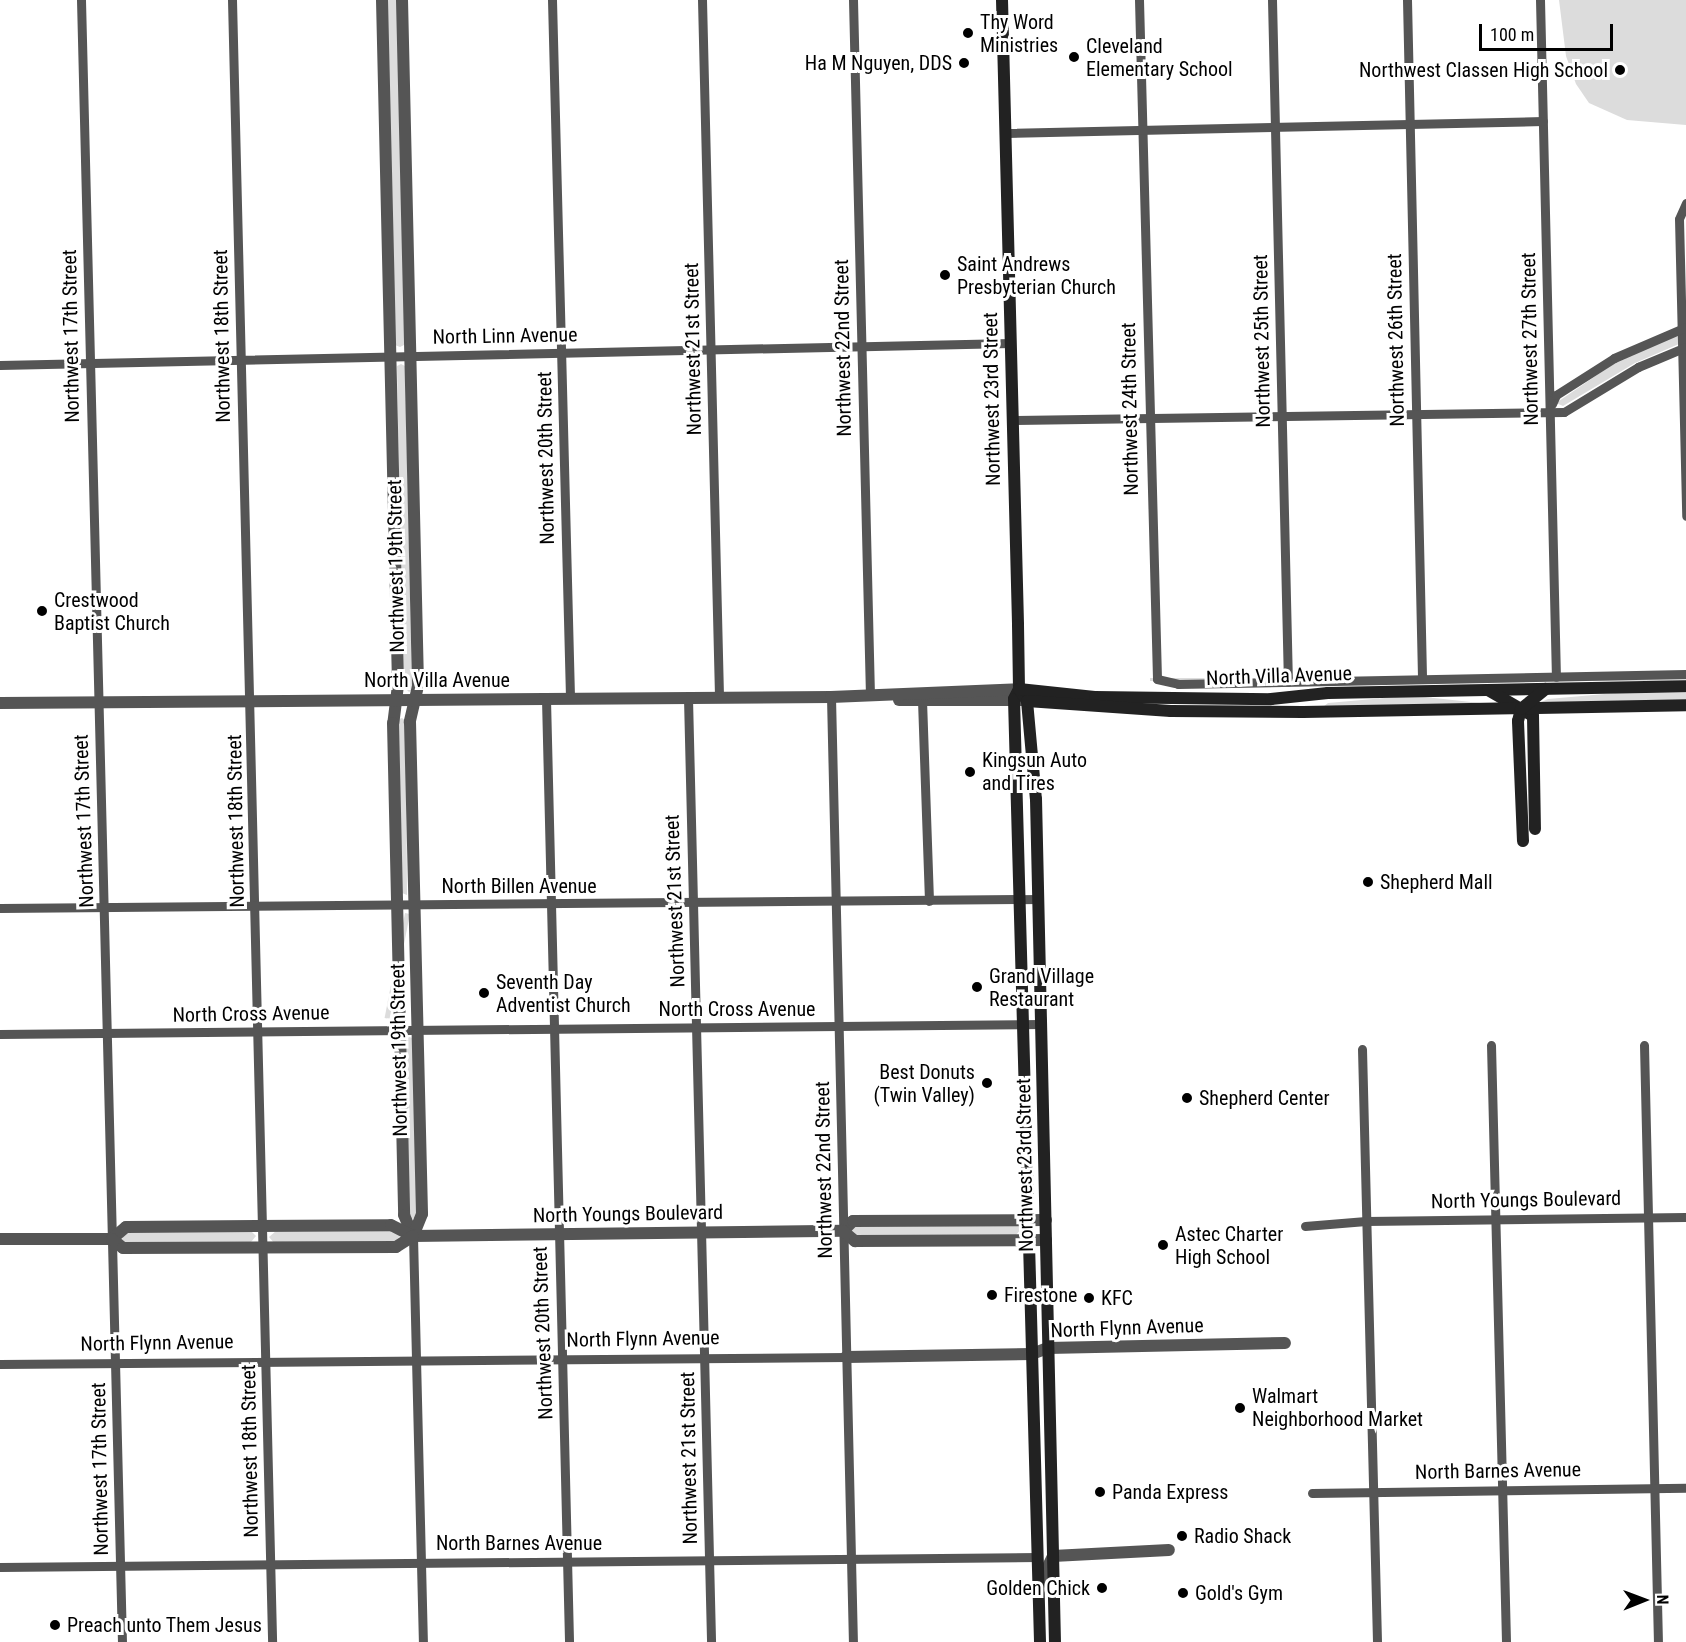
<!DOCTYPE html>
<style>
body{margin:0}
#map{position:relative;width:1686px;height:1642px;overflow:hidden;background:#fff;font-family:"Roboto Condensed",sans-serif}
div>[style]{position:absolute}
.green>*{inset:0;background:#dcdcdc;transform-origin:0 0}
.minor>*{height:9px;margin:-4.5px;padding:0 4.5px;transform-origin:4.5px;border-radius:4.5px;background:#555}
.tertiary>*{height:12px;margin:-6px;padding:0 6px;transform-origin:6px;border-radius:6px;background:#555}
.secondary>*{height:12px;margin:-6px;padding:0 6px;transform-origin:6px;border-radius:6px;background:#222}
.dots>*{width:16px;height:16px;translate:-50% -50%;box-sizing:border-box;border:3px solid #fff;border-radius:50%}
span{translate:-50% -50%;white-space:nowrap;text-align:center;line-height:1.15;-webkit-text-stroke:6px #fff;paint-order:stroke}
.poi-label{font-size:20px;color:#000}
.left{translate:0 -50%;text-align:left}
.right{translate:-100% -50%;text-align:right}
.street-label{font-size:20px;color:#000}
.north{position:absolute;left:1614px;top:1570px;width:60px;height:60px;-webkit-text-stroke:4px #fff;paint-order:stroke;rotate:89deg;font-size:16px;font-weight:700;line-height:24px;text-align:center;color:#000}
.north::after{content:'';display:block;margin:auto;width:21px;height:27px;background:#000;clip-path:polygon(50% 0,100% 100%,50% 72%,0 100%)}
.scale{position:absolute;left:1479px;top:24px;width:134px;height:27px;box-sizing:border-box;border:3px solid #000;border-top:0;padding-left:8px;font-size:18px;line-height:21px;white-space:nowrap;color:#000;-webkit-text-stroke:4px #fff;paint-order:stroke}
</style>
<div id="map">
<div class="green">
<div style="clip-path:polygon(386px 0,398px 0,406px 344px,400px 347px,395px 345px)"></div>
<div style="clip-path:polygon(1559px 0,1686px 0,1686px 125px,1627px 120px,1589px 103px,1576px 84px,1566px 56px)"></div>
<div style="clip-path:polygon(1679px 334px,1679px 344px,1635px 363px,1563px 406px,1556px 403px,1625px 356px)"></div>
<div style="clip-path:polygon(401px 364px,405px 366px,412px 690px,409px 692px,403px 686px,397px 366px)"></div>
<div style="left:1686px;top:678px;width:3px;height:536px;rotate:90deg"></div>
<div style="clip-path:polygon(1616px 693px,1686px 693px,1686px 700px,1539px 703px,1548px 699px)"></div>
<div style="clip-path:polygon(1396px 697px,1425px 697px,1489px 704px,1323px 707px,1328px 703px)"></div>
<div style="clip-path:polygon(402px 718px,406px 721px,407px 895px,402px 893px,397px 720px)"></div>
<div style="left:405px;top:913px;width:5px;height:107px;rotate:11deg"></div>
<div style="clip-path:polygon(409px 1037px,413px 1038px,417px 1215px,413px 1219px,409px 1217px,405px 1041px)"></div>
<div style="clip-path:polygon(850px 1225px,1018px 1225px,1021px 1229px,1016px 1235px,850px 1237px)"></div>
<div style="clip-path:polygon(391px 1229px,400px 1236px,394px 1243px,275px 1244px,269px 1237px,276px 1231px)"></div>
<div style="clip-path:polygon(251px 1231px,256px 1236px,251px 1242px,130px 1245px,121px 1242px,125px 1232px)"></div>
</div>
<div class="minor">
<div style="left:81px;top:0;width:1643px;rotate:88.57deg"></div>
<div style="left:232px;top:0;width:1642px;rotate:88.6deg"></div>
<div style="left:552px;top:0;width:699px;rotate:88.52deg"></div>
<div style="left:702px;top:0;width:698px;rotate:88.6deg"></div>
<div style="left:853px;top:0;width:696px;rotate:88.6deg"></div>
<div style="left:1139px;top:0;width:679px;rotate:88.48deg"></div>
<div style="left:1157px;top:679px;width:22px;rotate:13deg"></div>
<div style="left:1178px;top:684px;width:508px;rotate:-1.13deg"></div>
<div style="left:1272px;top:0;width:682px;rotate:88.66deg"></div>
<div style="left:1407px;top:0;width:679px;rotate:88.73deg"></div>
<div style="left:1540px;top:0;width:677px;rotate:88.65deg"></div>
<div style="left:1006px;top:133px;width:537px;rotate:-1.28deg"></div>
<div style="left:1686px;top:203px;width:17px;rotate:114deg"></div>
<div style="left:1679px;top:219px;width:297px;rotate:88.6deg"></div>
<div style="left:0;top:365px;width:1011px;rotate:-1.25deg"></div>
<div style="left:1552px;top:404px;width:10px;rotate:-66deg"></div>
<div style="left:1556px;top:395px;width:69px;rotate:-32.5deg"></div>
<div style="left:1614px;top:358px;width:78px;rotate:-23.3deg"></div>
<div style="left:1013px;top:420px;width:551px;rotate:-0.83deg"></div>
<div style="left:1564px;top:412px;width:87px;rotate:-31.3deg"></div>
<div style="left:1638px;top:367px;width:52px;rotate:-22.6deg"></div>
<div style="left:831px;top:697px;width:945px;rotate:88.67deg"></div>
<div style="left:688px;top:698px;width:944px;rotate:88.6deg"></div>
<div style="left:546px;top:699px;width:943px;rotate:88.6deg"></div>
<div style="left:922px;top:700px;width:201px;rotate:88deg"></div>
<div style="left:0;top:908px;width:1039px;rotate:-0.5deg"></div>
<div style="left:0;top:1034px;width:1042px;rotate:-0.55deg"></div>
<div style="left:1491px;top:1045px;width:597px;rotate:88.56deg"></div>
<div style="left:1644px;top:1045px;width:597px;rotate:88.66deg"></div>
<div style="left:1362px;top:1049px;width:593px;rotate:88.55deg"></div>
<div style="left:1305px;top:1226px;width:61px;rotate:-4.7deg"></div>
<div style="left:1366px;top:1221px;width:320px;rotate:-0.7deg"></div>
<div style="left:413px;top:1236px;width:406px;rotate:88.6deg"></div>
<div style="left:0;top:1364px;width:846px;rotate:-0.47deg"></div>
<div style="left:1312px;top:1493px;width:374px;rotate:-0.8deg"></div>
<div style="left:0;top:1567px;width:1038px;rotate:-0.55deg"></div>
</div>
<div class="tertiary">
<div style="left:382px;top:0;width:685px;rotate:88.66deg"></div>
<div style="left:398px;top:685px;width:38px;rotate:97deg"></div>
<div style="left:393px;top:723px;width:492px;rotate:88.7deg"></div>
<div style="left:404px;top:1215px;width:23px;rotate:67deg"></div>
<div style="left:402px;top:0;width:686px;rotate:88.66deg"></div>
<div style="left:418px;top:686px;width:37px;rotate:103deg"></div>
<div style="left:410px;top:722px;width:492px;rotate:88.6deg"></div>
<div style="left:422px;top:1214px;width:24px;rotate:112deg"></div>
<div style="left:899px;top:700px;width:124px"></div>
<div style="left:0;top:703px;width:831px;rotate:-0.41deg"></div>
<div style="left:831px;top:697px;width:188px;rotate:-2.4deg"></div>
<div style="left:843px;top:1231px;width:14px;rotate:-45deg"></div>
<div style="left:853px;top:1221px;width:193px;rotate:-0.3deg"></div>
<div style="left:0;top:1239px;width:112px"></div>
<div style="left:112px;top:1239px;width:18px;rotate:-41deg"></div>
<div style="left:126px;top:1227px;width:265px;rotate:-0.4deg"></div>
<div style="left:391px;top:1225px;width:25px;rotate:27deg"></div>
<div style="left:413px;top:1236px;width:430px;rotate:-0.7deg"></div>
<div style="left:843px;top:1231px;width:16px;rotate:40deg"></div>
<div style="left:855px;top:1241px;width:191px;rotate:-0.3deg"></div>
<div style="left:112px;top:1239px;width:14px;rotate:39deg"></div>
<div style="left:123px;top:1248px;width:273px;rotate:-0.2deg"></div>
<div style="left:396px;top:1247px;width:20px;rotate:-33deg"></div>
<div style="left:846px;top:1357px;width:186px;rotate:-0.9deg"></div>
<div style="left:1032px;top:1354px;width:17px;rotate:-21deg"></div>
<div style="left:1048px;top:1348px;width:237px;rotate:-1.2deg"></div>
<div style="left:1053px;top:1556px;width:116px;rotate:-3deg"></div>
<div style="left:1038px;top:1587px;width:34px;rotate:-64deg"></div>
</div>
<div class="secondary">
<div style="left:1002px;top:0;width:625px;rotate:88.53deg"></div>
<div style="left:1018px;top:625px;width:64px;rotate:89.1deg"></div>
<div style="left:1019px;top:689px;width:11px;rotate:117deg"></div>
<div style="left:1014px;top:699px;width:943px;rotate:88.42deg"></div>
<div style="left:1019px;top:689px;width:14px;rotate:56deg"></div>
<div style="left:1027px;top:701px;width:98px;rotate:84.8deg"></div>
<div style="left:1036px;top:799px;width:843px;rotate:88.71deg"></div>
<div style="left:1019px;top:689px;width:76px;rotate:6deg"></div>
<div style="left:1095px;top:697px;width:176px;rotate:0.7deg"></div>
<div style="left:1271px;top:699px;width:57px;rotate:-6deg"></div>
<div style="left:1328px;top:693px;width:358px;rotate:-1.1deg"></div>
<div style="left:1488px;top:690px;width:52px;rotate:30deg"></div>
<div style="left:1533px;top:716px;width:113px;rotate:89deg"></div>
<div style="left:1027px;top:701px;width:144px;rotate:4deg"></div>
<div style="left:1171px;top:711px;width:132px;rotate:0.4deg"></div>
<div style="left:1303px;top:712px;width:383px;rotate:-1deg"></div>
<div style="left:1523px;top:841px;width:120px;rotate:-92.4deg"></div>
<div style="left:1518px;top:721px;width:12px;rotate:-76deg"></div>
<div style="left:1521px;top:709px;width:32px;rotate:-39deg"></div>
</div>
<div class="dots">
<div style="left:968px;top:33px;background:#000"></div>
<div style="left:1074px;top:57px;background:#000"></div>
<div style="left:964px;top:63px;background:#000"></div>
<div style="left:1620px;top:70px;background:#000"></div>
<div style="left:945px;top:275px;background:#000"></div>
<div style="left:42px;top:611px;background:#000"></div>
<div style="left:970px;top:772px;background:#000"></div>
<div style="left:1368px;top:882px;background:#000"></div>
<div style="left:977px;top:987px;background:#000"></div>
<div style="left:484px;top:993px;background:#000"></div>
<div style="left:987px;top:1083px;background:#000"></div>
<div style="left:1187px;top:1098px;background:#000"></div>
<div style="left:1163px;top:1245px;background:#000"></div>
<div style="left:992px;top:1295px;background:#000"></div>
<div style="left:1089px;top:1298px;background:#000"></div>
<div style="left:1240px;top:1408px;background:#000"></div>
<div style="left:1100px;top:1492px;background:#000"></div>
<div style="left:1182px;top:1536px;background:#000"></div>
<div style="left:1102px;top:1588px;background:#000"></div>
<div style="left:1183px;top:1593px;background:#000"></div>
<div style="left:55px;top:1625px;background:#000"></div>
</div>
<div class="poi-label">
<span class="left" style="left:980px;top:34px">Thy Word<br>Ministries</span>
<span class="left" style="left:1086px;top:58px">Cleveland<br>Elementary School</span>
<span class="right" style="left:952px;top:63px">Ha M Nguyen, DDS</span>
<span class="right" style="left:1608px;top:70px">Northwest Classen High School</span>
<span class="left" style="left:957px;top:276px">Saint Andrews<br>Presbyterian Church</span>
<span class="left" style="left:54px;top:612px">Crestwood<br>Baptist Church</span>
<span class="left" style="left:982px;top:772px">Kingsun Auto<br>and Tires</span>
<span class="left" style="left:1380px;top:882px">Shepherd Mall</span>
<span class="left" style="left:989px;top:988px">Grand Village<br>Restaurant</span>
<span class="left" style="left:496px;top:994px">Seventh Day<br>Adventist Church</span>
<span class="right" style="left:975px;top:1084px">Best Donuts<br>(Twin Valley)</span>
<span class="left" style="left:1199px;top:1098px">Shepherd Center</span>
<span class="left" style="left:1175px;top:1246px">Astec Charter<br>High School</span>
<span class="left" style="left:1004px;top:1295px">Firestone</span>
<span class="left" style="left:1101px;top:1298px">KFC</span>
<span class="left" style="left:1252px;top:1408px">Walmart<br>Neighborhood Market</span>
<span class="left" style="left:1112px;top:1492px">Panda Express</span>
<span class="left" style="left:1194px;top:1536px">Radio Shack</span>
<span class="right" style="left:1090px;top:1588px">Golden Chick</span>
<span class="left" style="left:1195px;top:1593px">Gold's Gym</span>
<span class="left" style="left:67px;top:1625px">Preach unto Them Jesus</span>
</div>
<div class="street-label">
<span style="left:71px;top:336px;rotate:-91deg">Northwest 17th Street</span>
<span style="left:222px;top:336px;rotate:-91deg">Northwest 18th Street</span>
<span style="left:505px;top:336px;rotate:-1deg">North Linn Avenue</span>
<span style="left:1530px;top:339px;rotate:-91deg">Northwest 27th Street</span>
<span style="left:1396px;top:340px;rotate:-91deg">Northwest 26th Street</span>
<span style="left:1262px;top:341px;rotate:-91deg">Northwest 25th Street</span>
<span style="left:843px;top:348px;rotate:-91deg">Northwest 22nd Street</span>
<span style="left:693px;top:349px;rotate:-91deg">Northwest 21st Street</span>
<span style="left:992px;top:399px;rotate:-91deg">Northwest 23rd Street</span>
<span style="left:1130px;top:409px;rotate:-91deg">Northwest 24th Street</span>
<span style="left:546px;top:458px;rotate:-91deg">Northwest 20th Street</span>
<span style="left:396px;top:566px;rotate:-91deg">Northwest 19th Street</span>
<span style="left:1279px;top:676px;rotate:-2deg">North Villa Avenue</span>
<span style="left:437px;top:680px">North Villa Avenue</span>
<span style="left:84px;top:821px;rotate:-92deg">Northwest 17th Street</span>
<span style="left:236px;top:821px;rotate:-91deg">Northwest 18th Street</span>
<span style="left:519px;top:886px">North Billen Avenue</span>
<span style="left:675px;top:901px;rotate:-92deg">Northwest 21st Street</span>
<span style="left:737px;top:1009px">North Cross Avenue</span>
<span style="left:251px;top:1014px;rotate:-1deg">North Cross Avenue</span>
<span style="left:399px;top:1050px;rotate:-91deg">Northwest 19th Street</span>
<span style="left:1025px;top:1165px;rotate:-91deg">Northwest 23rd Street</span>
<span style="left:824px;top:1170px;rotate:-91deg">Northwest 22nd Street</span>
<span style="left:1526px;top:1200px;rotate:-1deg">North Youngs Boulevard</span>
<span style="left:628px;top:1214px;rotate:-1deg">North Youngs Boulevard</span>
<span style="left:1127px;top:1328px;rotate:-2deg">North Flynn Avenue</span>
<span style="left:543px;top:1333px;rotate:-92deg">Northwest 20th Street</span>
<span style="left:643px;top:1339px;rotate:-1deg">North Flynn Avenue</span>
<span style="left:157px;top:1343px;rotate:-1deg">North Flynn Avenue</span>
<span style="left:250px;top:1451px;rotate:-91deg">Northwest 18th Street</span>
<span style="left:689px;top:1458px;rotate:-91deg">Northwest 21st Street</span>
<span style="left:100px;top:1469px;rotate:-91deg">Northwest 17th Street</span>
<span style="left:1498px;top:1471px;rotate:-1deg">North Barnes Avenue</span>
<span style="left:519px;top:1543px">North Barnes Avenue</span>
</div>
<div class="north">N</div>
<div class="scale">100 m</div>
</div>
